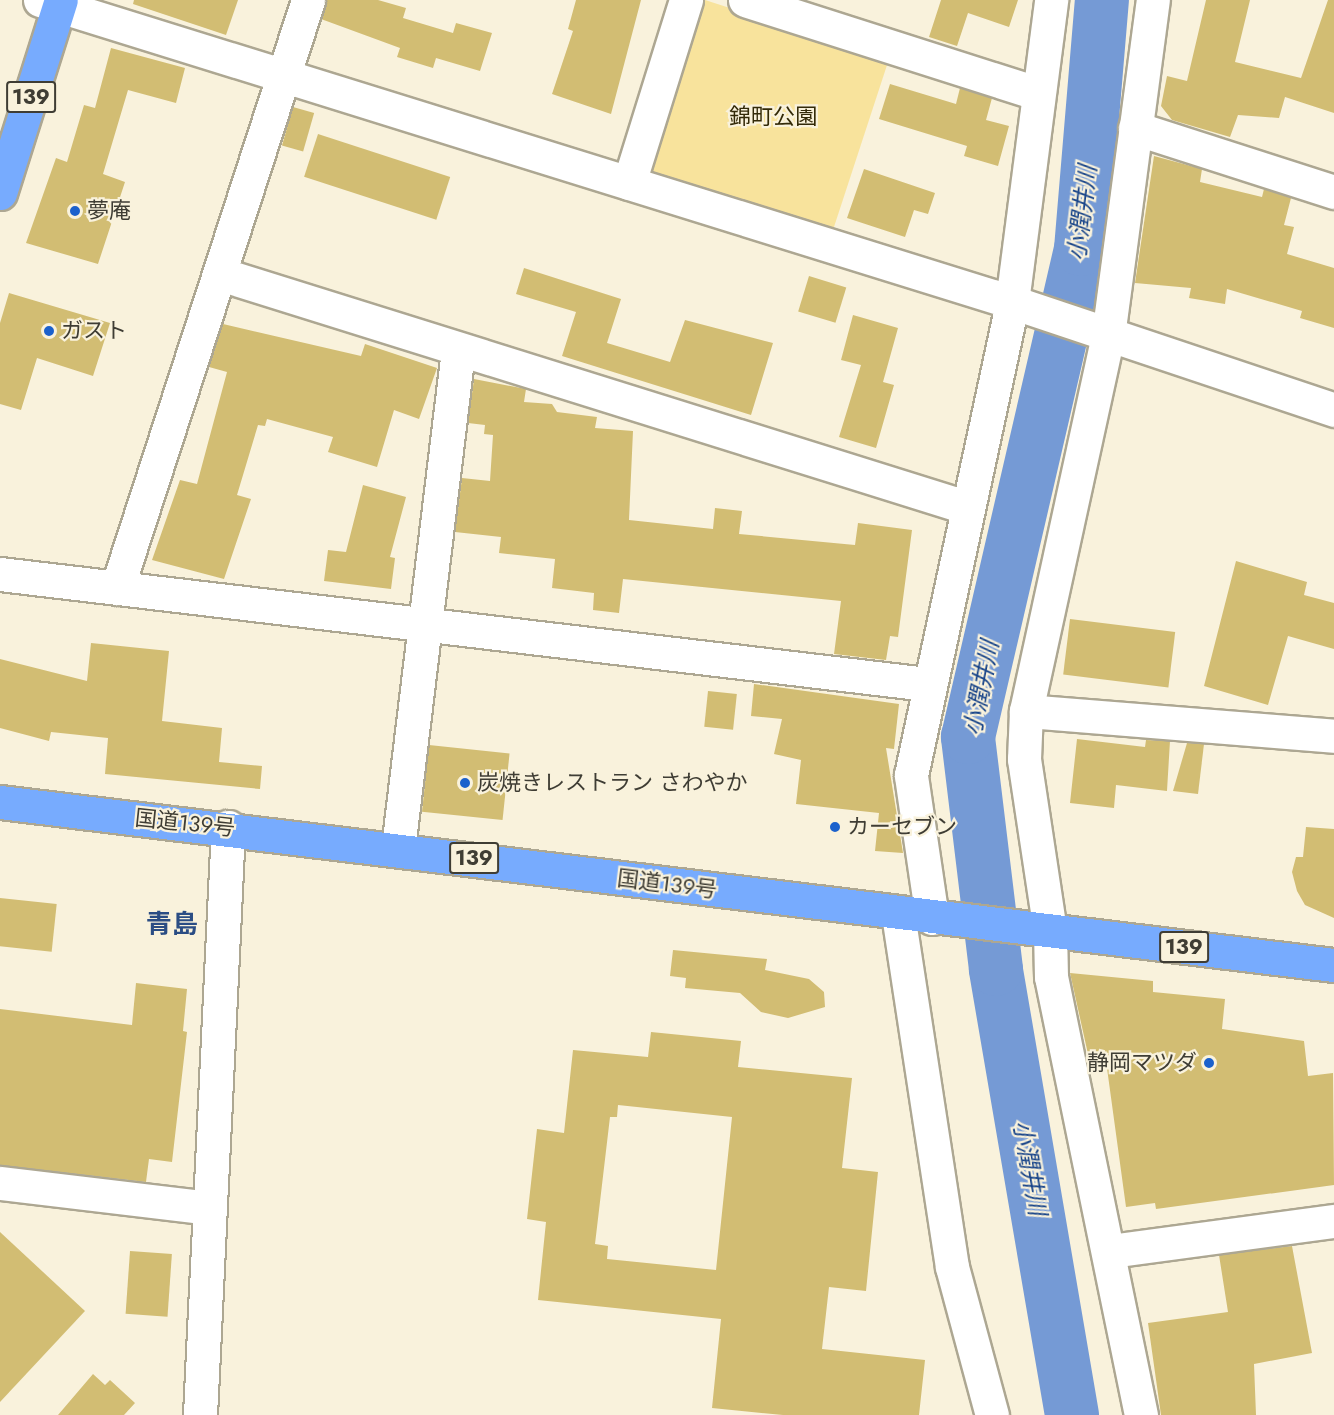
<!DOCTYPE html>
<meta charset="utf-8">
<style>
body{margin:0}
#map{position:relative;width:1334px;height:1415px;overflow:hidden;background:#f9f2dc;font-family:Jost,"Noto Sans JP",sans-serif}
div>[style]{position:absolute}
.green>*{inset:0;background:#f8e39c}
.river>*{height:54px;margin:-27px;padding:0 27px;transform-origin:27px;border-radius:27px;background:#759ad5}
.building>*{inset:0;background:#d2bd73;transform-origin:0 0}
.roads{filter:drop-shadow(2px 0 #ada792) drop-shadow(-2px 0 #ada792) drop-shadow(0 2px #ada792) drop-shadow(0 -2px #ada792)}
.minor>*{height:33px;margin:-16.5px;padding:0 16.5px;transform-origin:16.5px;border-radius:16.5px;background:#fff}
.highway>*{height:33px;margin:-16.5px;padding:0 16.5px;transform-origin:16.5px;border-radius:16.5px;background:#77abfe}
.dots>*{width:16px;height:16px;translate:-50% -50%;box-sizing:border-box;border:3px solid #f9f2dc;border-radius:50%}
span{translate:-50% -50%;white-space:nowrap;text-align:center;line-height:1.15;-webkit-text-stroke:4.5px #f9f2dc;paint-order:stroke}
.shield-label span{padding:2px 4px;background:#f9f2dc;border:2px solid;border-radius:4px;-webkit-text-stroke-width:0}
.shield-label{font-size:21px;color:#3f3d34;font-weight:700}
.park-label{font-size:22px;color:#332a08}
.poi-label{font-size:22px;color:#3f3d34}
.left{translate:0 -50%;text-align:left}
.right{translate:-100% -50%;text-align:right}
.street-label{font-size:22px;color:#3f3d34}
.water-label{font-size:24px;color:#154288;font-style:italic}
.quarter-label{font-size:26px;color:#2b4d84;font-weight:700}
</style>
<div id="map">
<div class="green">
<div style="clip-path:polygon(705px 0,889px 59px,832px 233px,650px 174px,644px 162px,694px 5px)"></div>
</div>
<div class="river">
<div style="left:1072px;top:1415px;width:452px;rotate:-99.7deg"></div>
<div style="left:996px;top:969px;width:234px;rotate:-96.9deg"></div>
<div style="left:968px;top:737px;width:501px;rotate:-76.96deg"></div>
<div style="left:1081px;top:249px;width:250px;rotate:-85.2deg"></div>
</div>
<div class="building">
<div style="clip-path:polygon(134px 0,238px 0,226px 35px,133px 4px)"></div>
<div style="clip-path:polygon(326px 0,378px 0,406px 8px,403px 18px,453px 33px,456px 23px,492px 33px,480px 71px,436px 58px,433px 68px,397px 57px,400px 48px,321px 19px)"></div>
<div style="clip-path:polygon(576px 0,641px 0,611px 114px,552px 94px,573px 31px,568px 29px)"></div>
<div style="clip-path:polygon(941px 0,1018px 0,1009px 27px,968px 13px,957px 46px,929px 37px)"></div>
<div style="clip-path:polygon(1206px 0,1250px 0,1235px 62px,1301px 78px,1328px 0,1334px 0,1334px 113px,1285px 97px,1279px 118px,1238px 115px,1230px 137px,1172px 120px,1161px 106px,1167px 76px,1187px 81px)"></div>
<div style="clip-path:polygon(111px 48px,185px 68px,176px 103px,128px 90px,103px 174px,125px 182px,98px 264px,26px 243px,56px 158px,67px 162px,84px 105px,95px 108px)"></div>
<div style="clip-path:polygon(890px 84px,956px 104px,960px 88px,992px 98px,986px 120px,1009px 126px,998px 166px,964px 156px,967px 146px,879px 119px)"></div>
<div style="left:293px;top:107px;width:22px;height:40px;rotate:16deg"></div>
<div style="left:318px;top:134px;width:139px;height:45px;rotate:18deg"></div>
<div style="clip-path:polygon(1154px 156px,1202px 169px,1200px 182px,1262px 197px,1264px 189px,1291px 198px,1284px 225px,1294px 227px,1287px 254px,1334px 268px,1334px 328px,1300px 318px,1302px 311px,1227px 289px,1225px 304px,1189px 298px,1191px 288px,1135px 283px)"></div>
<div style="clip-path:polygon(864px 169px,935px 193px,928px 214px,914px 210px,905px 237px,847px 218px)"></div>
<div style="clip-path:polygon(524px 268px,621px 299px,607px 343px,670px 362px,685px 320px,773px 343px,751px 415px,562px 356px,576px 312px,516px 294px)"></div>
<div style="left:809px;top:276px;width:39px;height:37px;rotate:17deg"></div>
<div style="clip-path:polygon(9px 293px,110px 323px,93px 376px,37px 358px,21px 410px,0 404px,0 323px)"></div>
<div style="clip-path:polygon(853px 315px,898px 328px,883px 382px,894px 385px,876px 448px,839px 437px,861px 365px,841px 360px)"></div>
<div style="clip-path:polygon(223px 324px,361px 356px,365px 344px,437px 368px,419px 419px,394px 410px,377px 467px,328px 452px,333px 437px,267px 419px,265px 426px,258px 425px,237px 495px,251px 499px,224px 579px,152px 560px,180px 480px,197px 484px,227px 372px,209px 367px)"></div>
<div style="clip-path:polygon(474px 379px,526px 389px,524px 402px,552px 404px,557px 412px,597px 417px,595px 428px,633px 431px,629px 520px,713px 529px,715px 508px,742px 511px,739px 534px,855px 545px,858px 523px,912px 530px,898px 637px,890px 636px,886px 660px,834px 654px,841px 601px,623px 579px,619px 613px,593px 610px,594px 593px,552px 588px,555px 559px,499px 553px,501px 537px,455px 532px,462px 478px,490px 481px,493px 435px,484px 434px,485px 425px,468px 423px)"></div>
<div style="clip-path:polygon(363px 485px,406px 497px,390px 557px,395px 558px,391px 589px,324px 581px,328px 550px,346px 552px)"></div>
<div style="clip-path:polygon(1236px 561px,1307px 582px,1304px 595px,1334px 603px,1334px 649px,1288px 636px,1268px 705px,1204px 686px)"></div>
<div style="left:1070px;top:619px;width:106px;height:56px;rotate:7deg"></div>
<div style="clip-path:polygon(91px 643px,169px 651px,162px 721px,222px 728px,219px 762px,262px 766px,260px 789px,105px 774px,108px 738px,51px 732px,49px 741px,0 728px,0 659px,87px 681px)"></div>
<div style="clip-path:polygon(754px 684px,899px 704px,894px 749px,886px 748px,903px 853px,875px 851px,879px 813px,796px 804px,801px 760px,774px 754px,782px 719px,751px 716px)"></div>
<div style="left:708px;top:691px;width:29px;height:36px;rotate:6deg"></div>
<div style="clip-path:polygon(1077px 739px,1145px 747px,1146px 740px,1170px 741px,1167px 791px,1116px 785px,1114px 808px,1070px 803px)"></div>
<div style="clip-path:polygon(1187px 743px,1204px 744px,1198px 794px,1173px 791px)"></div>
<div style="left:429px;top:745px;width:81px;height:67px;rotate:6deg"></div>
<div style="clip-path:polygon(1306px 827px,1334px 829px,1334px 918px,1305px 905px,1297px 891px,1292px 872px,1296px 857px,1303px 857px)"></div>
<div style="left:0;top:898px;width:57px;height:48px;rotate:6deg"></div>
<div style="clip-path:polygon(673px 950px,767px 959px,765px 970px,809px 979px,824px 992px,825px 1007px,788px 1018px,761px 1012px,740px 993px,685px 988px,686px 978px,670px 976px)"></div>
<div style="clip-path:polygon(1070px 973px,1153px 981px,1153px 992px,1225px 999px,1222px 1029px,1304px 1041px,1308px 1076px,1333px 1073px,1334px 1185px,1156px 1209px,1155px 1203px,1126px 1207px,1106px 1061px,1090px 1063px)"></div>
<div style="clip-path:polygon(136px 983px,187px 989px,183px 1031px,187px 1032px,172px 1162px,149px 1159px,146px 1182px,0 1165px,0 1009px,132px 1025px)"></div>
<div style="clip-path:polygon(evenodd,651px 1032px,741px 1041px,738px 1067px,852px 1078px,842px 1168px,878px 1172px,866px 1291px,829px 1287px,822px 1349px,925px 1360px,919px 1415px,783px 1415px,712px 1408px,721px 1319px,538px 1300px,546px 1222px,527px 1219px,537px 1129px,564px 1133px,573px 1050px,648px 1057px,651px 1032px,618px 1105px,732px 1117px,716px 1270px,607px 1259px,608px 1246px,595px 1244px,610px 1117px,617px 1117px,618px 1105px)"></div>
<div style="clip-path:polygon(0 1232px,85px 1311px,0 1402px)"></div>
<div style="clip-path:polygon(1292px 1246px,1312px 1353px,1254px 1364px,1256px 1415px,1161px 1415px,1148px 1323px,1228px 1312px,1219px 1255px)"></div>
<div style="left:130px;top:1251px;width:42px;height:63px;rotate:4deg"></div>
<div style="clip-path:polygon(93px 1374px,105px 1385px,110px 1380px,135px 1403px,124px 1415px,58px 1415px)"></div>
</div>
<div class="roads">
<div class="minor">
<div style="left:40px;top:0;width:1018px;rotate:17.26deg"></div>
<div style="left:1012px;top:302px;width:340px;rotate:18.5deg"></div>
<div style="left:745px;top:0;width:306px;rotate:17.7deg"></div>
<div style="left:1135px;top:128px;width:209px;rotate:17.8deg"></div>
<div style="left:629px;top:183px;width:192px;rotate:-72.7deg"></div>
<div style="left:220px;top:274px;width:782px;rotate:17.35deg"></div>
<div style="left:0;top:574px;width:934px;rotate:6.77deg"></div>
<div style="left:117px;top:588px;width:618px;rotate:-72deg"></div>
<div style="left:1026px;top:711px;width:309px;rotate:4.6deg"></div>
<div style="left:398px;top:848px;width:501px;rotate:-83.12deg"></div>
<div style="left:898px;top:914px;width:357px;rotate:81.3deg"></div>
<div style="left:952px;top:1267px;width:153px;rotate:74.9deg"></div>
<div style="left:932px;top:918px;width:145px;rotate:-98.4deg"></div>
<div style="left:911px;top:775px;width:484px;rotate:-77.9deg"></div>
<div style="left:1012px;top:302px;width:305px;rotate:-82.6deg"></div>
<div style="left:0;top:1183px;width:211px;rotate:6.8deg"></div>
<div style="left:1111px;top:1251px;width:225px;rotate:-7.7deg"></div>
<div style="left:200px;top:1415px;width:589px;rotate:-87.27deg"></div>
<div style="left:1141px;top:1415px;width:447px;rotate:-101.6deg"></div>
<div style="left:1051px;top:977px;width:46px;rotate:-91.2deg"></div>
<div style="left:1050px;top:931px;width:174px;rotate:-98.6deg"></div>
<div style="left:1024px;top:759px;width:48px;rotate:-87.6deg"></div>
<div style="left:1026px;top:711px;width:384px;rotate:-77.7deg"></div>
<div style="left:1108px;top:336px;width:339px;rotate:-82.4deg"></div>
</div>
<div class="highway">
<div style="left:0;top:193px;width:202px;rotate:-72.5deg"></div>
<div style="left:0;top:802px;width:1344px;rotate:6.97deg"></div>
</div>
</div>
<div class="dots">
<div style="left:75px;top:211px;background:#1b61cc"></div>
<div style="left:49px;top:331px;background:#1b61cc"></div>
<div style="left:465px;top:783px;background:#1b61cc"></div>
<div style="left:835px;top:827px;background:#1b61cc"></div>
<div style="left:1209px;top:1063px;background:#1b61cc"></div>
</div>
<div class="shield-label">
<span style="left:31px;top:97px">139</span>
<span style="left:474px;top:858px">139</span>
<span style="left:1184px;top:947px">139</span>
</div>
<div class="park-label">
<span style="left:773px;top:117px">錦町公園</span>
</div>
<div class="poi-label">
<span class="left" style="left:87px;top:211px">夢庵</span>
<span class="left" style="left:61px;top:331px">ガスト</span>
<span class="left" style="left:477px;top:783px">炭焼きレストラン さわやか</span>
<span class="left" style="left:847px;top:827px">カーセブン</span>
<span class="right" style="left:1197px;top:1063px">静岡マツダ</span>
</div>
<div class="street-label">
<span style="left:185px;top:823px;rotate:6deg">国道139号</span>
<span style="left:667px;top:884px;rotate:7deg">国道139号</span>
</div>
<div class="water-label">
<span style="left:1082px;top:213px;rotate:-83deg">小潤井川</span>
<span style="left:981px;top:688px;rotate:-79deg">小潤井川</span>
<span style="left:1030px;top:1168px;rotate:80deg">小潤井川</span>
</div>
<div class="quarter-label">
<span style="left:172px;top:925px">青島</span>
</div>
</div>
